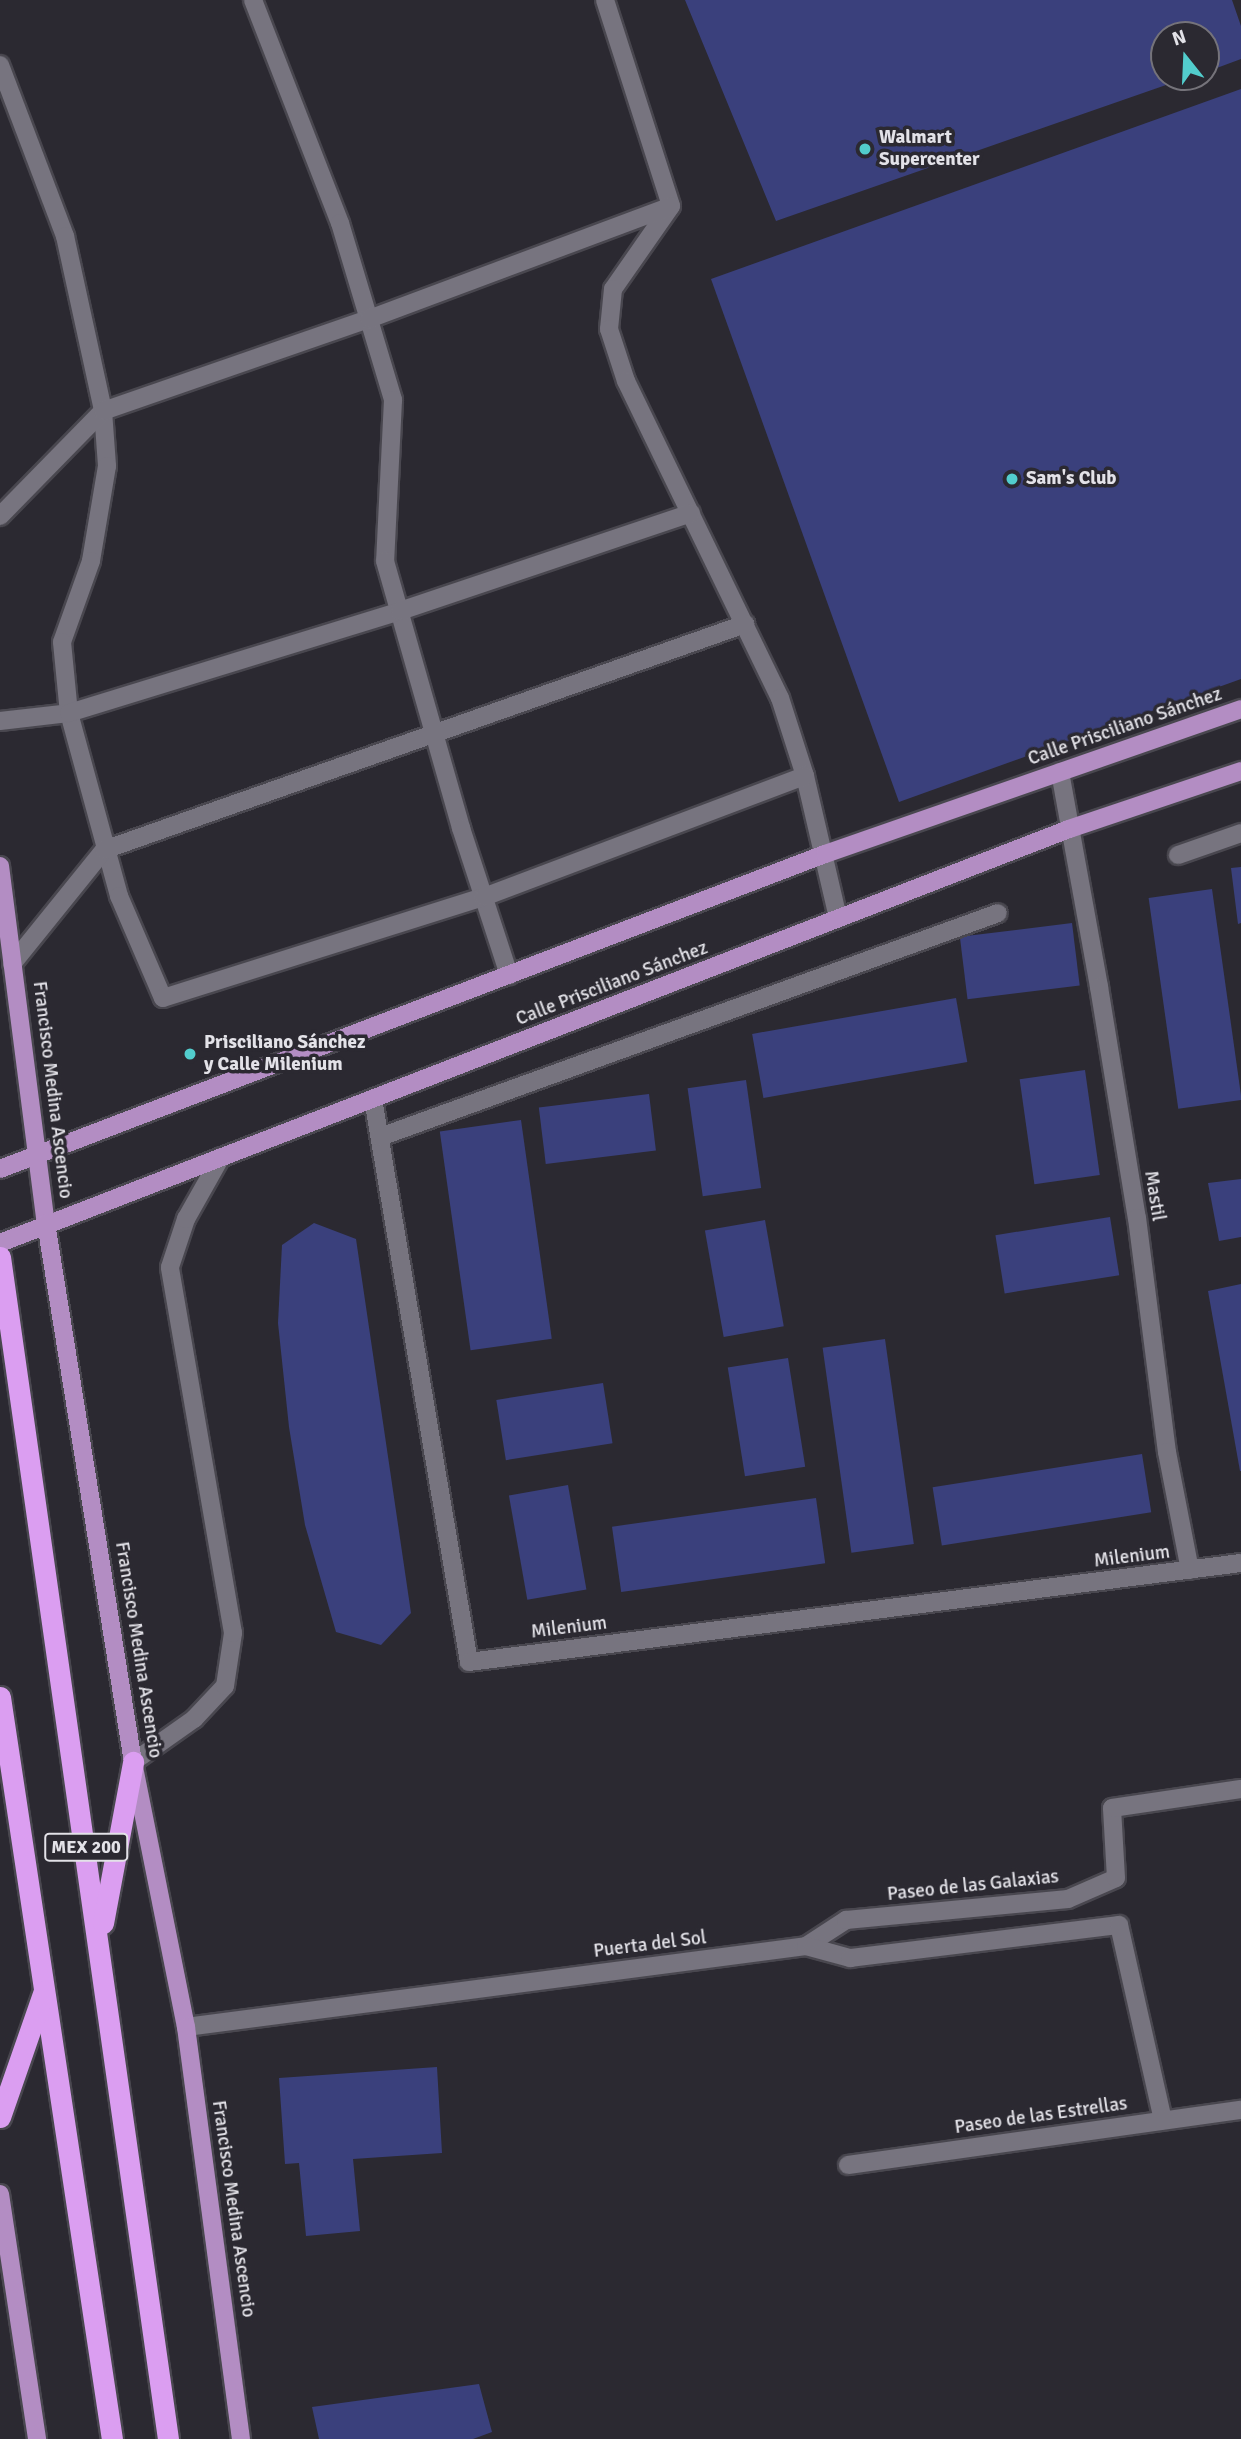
<!DOCTYPE html>
<meta charset="utf-8">
<style>
body{margin:0}
#map{position:relative;width:1241px;height:2439px;overflow:hidden;background:#2b2931;font-family:Signika,sans-serif}
div>[style]{position:absolute}
.building>*{inset:0;background:#3a407c;transform-origin:0 0}
.roads{filter:drop-shadow(2px 0 #49474f) drop-shadow(-2px 0 #49474f) drop-shadow(0 2px #49474f) drop-shadow(0 -2px #49474f)}
.minor>*{height:18px;margin:-9px;padding:0 9px;transform-origin:9px;border-radius:9px;background:#77747f}
.major>*{height:18px;margin:-9px;padding:0 9px;transform-origin:9px;border-radius:9px;background:#b38dc3}
.highway>*{height:21px;margin:-10.5px;padding:0 10.5px;transform-origin:10.5px;border-radius:10.5px;background:#db9ef1}
.dots>*{width:19px;height:19px;translate:-50% -50%;box-sizing:border-box;border:4px solid #2b2931;border-radius:50%}
span{translate:-50% -50%;white-space:nowrap;text-align:center;line-height:1.15;-webkit-text-stroke:7px #2b2931;paint-order:stroke}
.shield-label span{padding:2px 5px;background:#2b2931;border:2px solid;border-radius:5px;-webkit-text-stroke-width:0}
.shield-label{font-size:18px;color:#e3e2e8;font-weight:700}
.poi-label{font-size:19px;color:#e3e2e8;font-weight:700}
.left{translate:0 -50%;text-align:left}
.street-label{font-size:19px;color:#e3e2e8}
.north{position:absolute;left:1150px;top:21px;width:70px;height:70px;box-sizing:border-box;background:#2b2931;border:2px solid #75737a;border-radius:50%;rotate:342deg;font-size:19px;font-weight:700;line-height:28px;text-align:center;color:#e3e2e8}
.north::after{content:'';display:block;margin:auto;width:24px;height:32px;background:#52cdcd;clip-path:polygon(50% 0,100% 100%,50% 72%,0 100%)}
</style>
<div id="map">
<div class="building">
<div style="clip-path:polygon(685px 0,1232px 0,1241px 26px,1241px 59px,1206px 72px,1206px 35px,1164px 35px,1164px 77px,1189px 77px,776px 221px)"></div>
<div style="clip-path:polygon(1241px 89px,1241px 679px,899px 802px,711px 279px)"></div>
<div style="clip-path:polygon(1241px 867px,1241px 923px,1238px 924px,1231px 868px)"></div>
<div style="left:1212px;top:889px;width:213px;height:64px;rotate:82deg"></div>
<div style="left:1072px;top:923px;width:63px;height:113px;rotate:83deg"></div>
<div style="left:956px;top:998px;width:65px;height:207px;rotate:80deg"></div>
<div style="left:1085px;top:1070px;width:106px;height:66px;rotate:82deg"></div>
<div style="left:746px;top:1080px;width:109px;height:59px;rotate:82deg"></div>
<div style="left:649px;top:1094px;width:57px;height:111px;rotate:83deg"></div>
<div style="left:521px;top:1120px;width:221px;height:82px;rotate:82deg"></div>
<div style="clip-path:polygon(1241px 1179px,1241px 1237px,1219px 1241px,1208px 1183px)"></div>
<div style="left:1110px;top:1217px;width:59px;height:116px;rotate:81deg"></div>
<div style="left:765px;top:1220px;width:108px;height:61px;rotate:80deg"></div>
<div style="clip-path:polygon(314px 1223px,356px 1239px,411px 1613px,381px 1645px,336px 1632px,305px 1525px,289px 1427px,278px 1323px,282px 1245px)"></div>
<div style="clip-path:polygon(1241px 1284px,1241px 1471px,1240px 1471px,1208px 1291px)"></div>
<div style="left:885px;top:1339px;width:207px;height:63px;rotate:82deg"></div>
<div style="left:788px;top:1358px;width:110px;height:61px;rotate:81deg"></div>
<div style="left:603px;top:1383px;width:61px;height:108px;rotate:81deg"></div>
<div style="left:1142px;top:1454px;width:59px;height:212px;rotate:81deg"></div>
<div style="left:568px;top:1485px;width:106px;height:60px;rotate:80deg"></div>
<div style="left:816px;top:1498px;width:66px;height:206px;rotate:82deg"></div>
<div style="clip-path:polygon(437px 2067px,442px 2153px,353px 2159px,360px 2231px,306px 2236px,299px 2163px,285px 2164px,279px 2078px)"></div>
<div style="clip-path:polygon(479px 2384px,492px 2432px,473px 2439px,319px 2439px,312px 2407px)"></div>
</div>
<div class="roads">
<div class="minor">
<div style="left:253px;top:0;width:239px;rotate:68.7deg"></div>
<div style="left:340px;top:223px;width:185px;rotate:73.3deg"></div>
<div style="left:393px;top:400px;width:161px;rotate:92.8deg"></div>
<div style="left:385px;top:561px;width:278px;rotate:74.1deg"></div>
<div style="left:461px;top:828px;width:155px;rotate:71.9deg"></div>
<div style="left:605px;top:0;width:216px;rotate:72.2deg"></div>
<div style="left:671px;top:206px;width:101px;rotate:124.9deg"></div>
<div style="left:613px;top:289px;width:40px;rotate:95.7deg"></div>
<div style="left:609px;top:329px;width:55px;rotate:71.9deg"></div>
<div style="left:626px;top:381px;width:352px;rotate:64.1deg"></div>
<div style="left:780px;top:698px;width:82px;rotate:72.2deg"></div>
<div style="left:805px;top:776px;width:146px;rotate:76.9deg"></div>
<div style="left:0;top:65px;width:183px;rotate:69.2deg"></div>
<div style="left:65px;top:236px;width:179px;rotate:77.7deg"></div>
<div style="left:103px;top:411px;width:55px;rotate:85.8deg"></div>
<div style="left:107px;top:466px;width:96px;rotate:99.6deg"></div>
<div style="left:91px;top:561px;width:86px;rotate:109.7deg"></div>
<div style="left:62px;top:642px;width:71px;rotate:84.4deg"></div>
<div style="left:69px;top:713px;width:190px;rotate:74.7deg"></div>
<div style="left:119px;top:896px;width:111px;rotate:66.7deg"></div>
<div style="left:163px;top:998px;width:337px;rotate:-17.5deg"></div>
<div style="left:484px;top:897px;width:343px;rotate:-20.7deg"></div>
<div style="left:0;top:516px;width:147px;rotate:-45.6deg"></div>
<div style="left:103px;top:411px;width:281px;rotate:-19.1deg"></div>
<div style="left:369px;top:319px;width:322px;rotate:-20.5deg"></div>
<div style="left:0;top:721px;width:69px;rotate:-6.6deg"></div>
<div style="left:69px;top:713px;width:346px;rotate:-17.1deg"></div>
<div style="left:400px;top:611px;width:307px;rotate:-18.6deg"></div>
<div style="left:1060px;top:772px;width:219px;rotate:79.7deg"></div>
<div style="left:1099px;top:987px;width:234px;rotate:80.7deg"></div>
<div style="left:1137px;top:1218px;width:236px;rotate:82.7deg"></div>
<div style="left:1167px;top:1452px;width:120px;rotate:79deg"></div>
<div style="left:1178px;top:855px;width:67px;rotate:-19.2deg"></div>
<div style="left:12px;top:964px;width:146px;rotate:-51.1deg"></div>
<div style="left:104px;top:850px;width:680px;rotate:-19.42deg"></div>
<div style="left:373px;top:1099px;width:571px;rotate:80.32deg"></div>
<div style="left:469px;top:1662px;width:778px;rotate:-7.31deg"></div>
<div style="left:380px;top:1137px;width:657px;rotate:-19.92deg"></div>
<div style="left:133px;top:1762px;width:75px;rotate:-35.2deg"></div>
<div style="left:194px;top:1719px;width:45px;rotate:-46.8deg"></div>
<div style="left:225px;top:1686px;width:54px;rotate:-81.4deg"></div>
<div style="left:233px;top:1633px;width:371px;rotate:-99.8deg"></div>
<div style="left:170px;top:1267px;width:51px;rotate:-71.6deg"></div>
<div style="left:186px;top:1219px;width:71px;rotate:-60.6deg"></div>
<div style="left:806px;top:1946px;width:48px;rotate:-33deg"></div>
<div style="left:846px;top:1920px;width:223px;rotate:-5.4deg"></div>
<div style="left:1068px;top:1899px;width:52px;rotate:-23.6deg"></div>
<div style="left:1116px;top:1878px;width:70px;rotate:-93.3deg"></div>
<div style="left:1112px;top:1808px;width:130px;rotate:-8.4deg"></div>
<div style="left:186px;top:2027px;width:625px;rotate:-7.44deg"></div>
<div style="left:806px;top:1946px;width:46px;rotate:15.3deg"></div>
<div style="left:850px;top:1958px;width:271px;rotate:-7deg"></div>
<div style="left:1119px;top:1925px;width:200px;rotate:77.3deg"></div>
<div style="left:848px;top:2165px;width:397px;rotate:-8deg"></div>
</div>
<div class="major">
<div style="left:0;top:866px;width:360px;rotate:82.7deg"></div>
<div style="left:46px;top:1223px;width:546px;rotate:80.83deg"></div>
<div style="left:133px;top:1762px;width:270px;rotate:78.7deg"></div>
<div style="left:186px;top:2027px;width:416px;rotate:82.4deg"></div>
<div style="left:0;top:1169px;width:883px;rotate:-20.9deg"></div>
<div style="left:825px;top:854px;width:441px;rotate:-19.2deg"></div>
<div style="left:0;top:1243px;width:1146px;rotate:-21.17deg"></div>
<div style="left:1069px;top:829px;width:182px;rotate:-18.6deg"></div>
<div style="left:0;top:2194px;width:248px;rotate:81.4deg"></div>
</div>
<div class="highway">
<div style="left:0;top:1257px;width:1194px;rotate:81.91deg"></div>
<div style="left:0;top:1697px;width:750px;rotate:81.42deg"></div>
<div style="left:103px;top:1923px;width:164px;rotate:-79.4deg"></div>
<div style="left:0;top:2117px;width:133px;rotate:-70.8deg"></div>
</div>
</div>
<div class="dots">
<div style="left:865px;top:149px;background:#52cdcd"></div>
<div style="left:1012px;top:479px;background:#52cdcd"></div>
<div style="left:190px;top:1054px;background:#52cdcd"></div>
</div>
<div class="shield-label">
<span style="left:86px;top:1847px">MEX 200</span>
</div>
<div class="poi-label">
<span class="left" style="left:879px;top:149px">Walmart<br>Supercenter</span>
<span class="left" style="left:1026px;top:479px">Sam's Club</span>
<span class="left" style="left:204px;top:1054px">Prisciliano Sánchez<br>y Calle Milenium</span>
</div>
<div class="street-label">
<span style="left:1125px;top:727px;rotate:-19deg">Calle Prisciliano Sánchez</span>
<span style="left:612px;top:984px;rotate:-21deg">Calle Prisciliano Sánchez</span>
<span style="left:52px;top:1090px;rotate:83deg">Francisco Medina Ascencio</span>
<span style="left:1154px;top:1196px;rotate:81deg">Mastil</span>
<span style="left:1132px;top:1557px;rotate:-7deg">Milenium</span>
<span style="left:569px;top:1628px;rotate:-7deg">Milenium</span>
<span style="left:138px;top:1650px;rotate:81deg">Francisco Medina Ascencio</span>
<span style="left:973px;top:1886px;rotate:-6deg">Paseo de las Galaxias</span>
<span style="left:650px;top:1945px;rotate:-7deg">Puerta del Sol</span>
<span style="left:1041px;top:2116px;rotate:-8deg">Paseo de las Estrellas</span>
<span style="left:233px;top:2209px;rotate:82deg">Francisco Medina Ascencio</span>
</div>
<div class="north">N</div>
</div>
